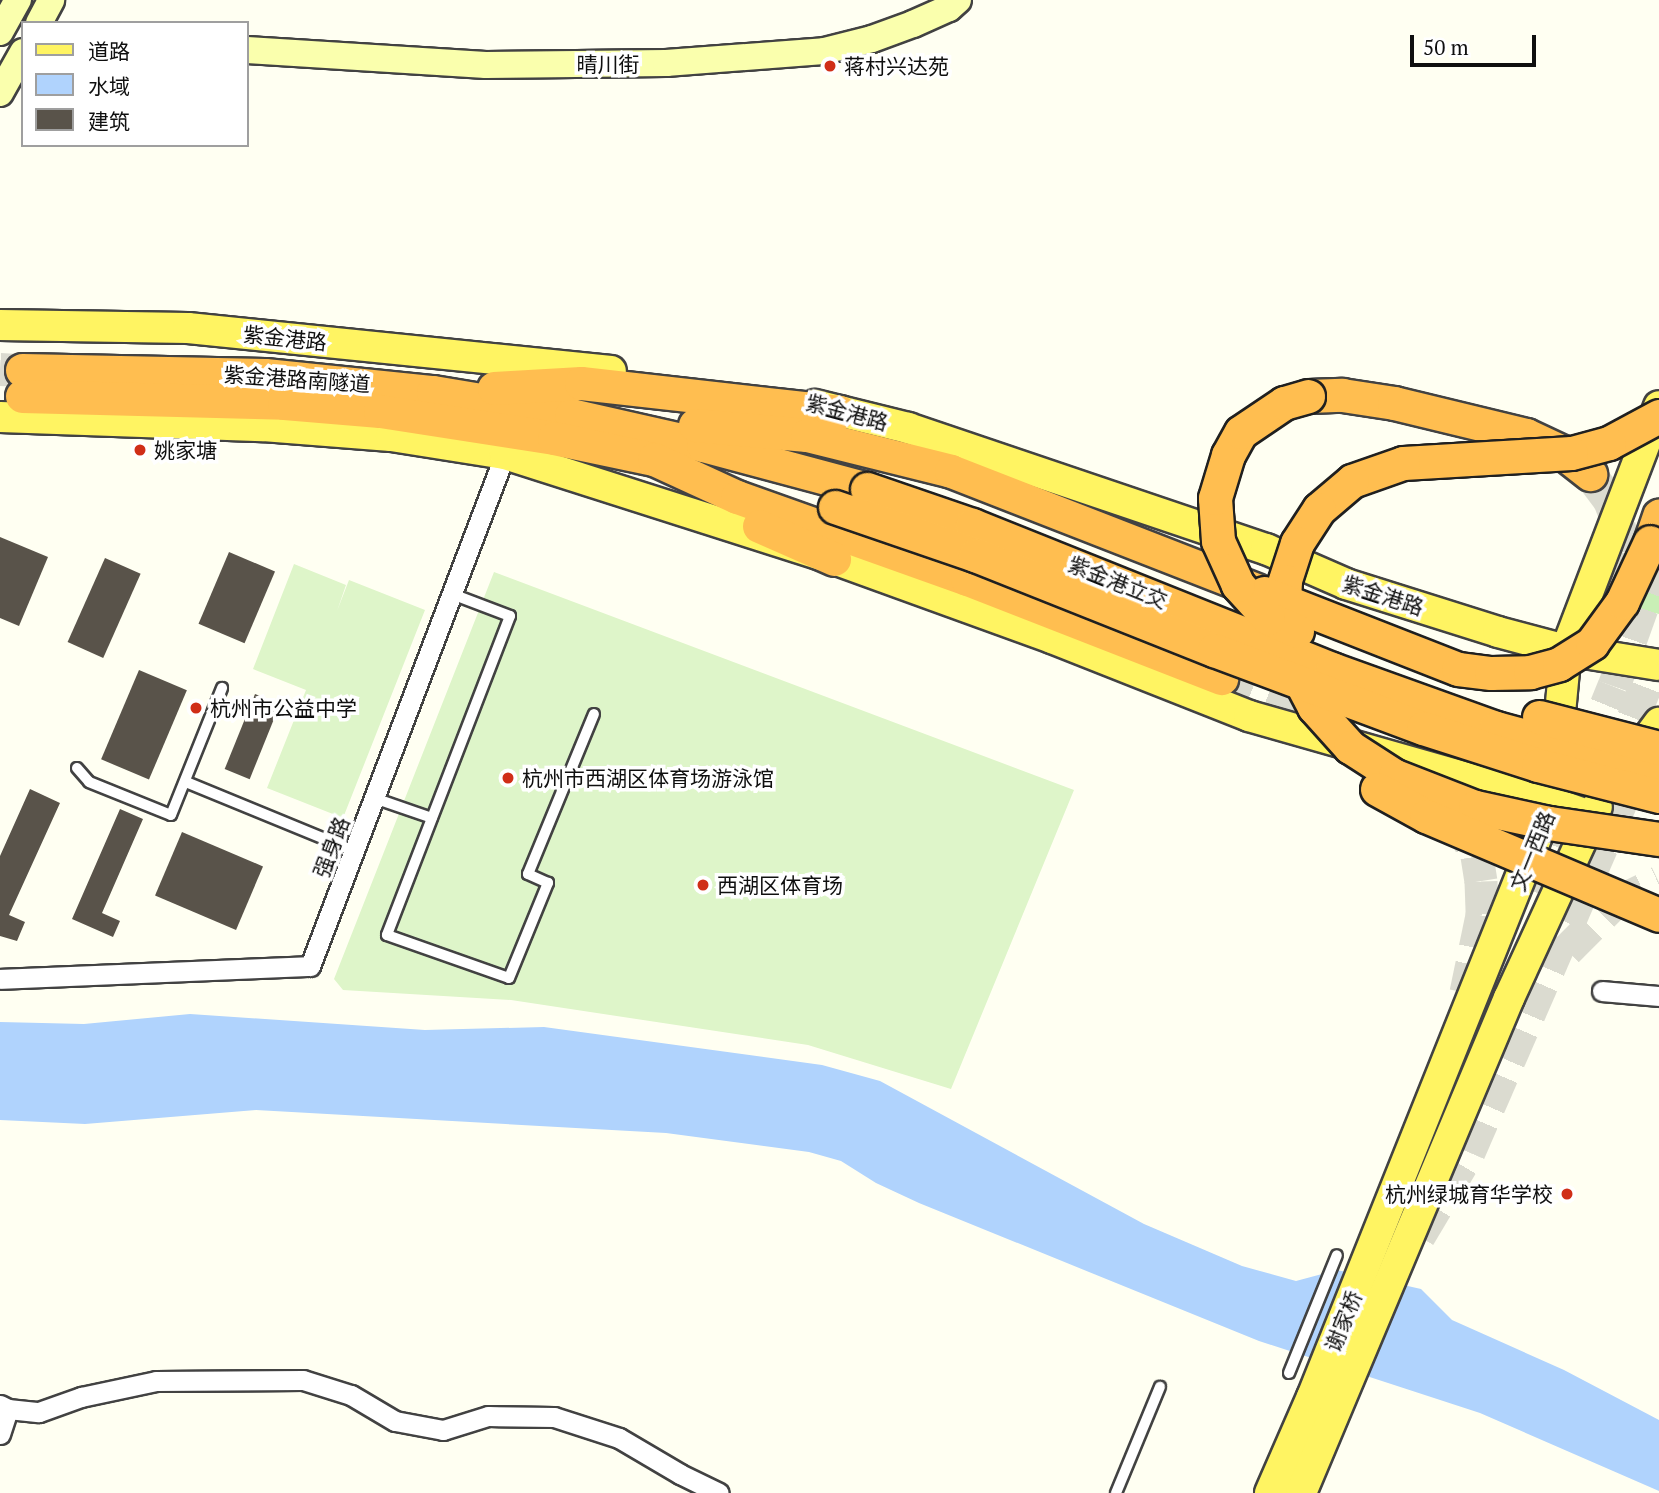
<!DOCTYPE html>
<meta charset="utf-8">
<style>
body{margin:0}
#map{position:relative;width:1659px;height:1493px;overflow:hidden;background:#fffff2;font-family:"PT Serif","Noto Sans SC",serif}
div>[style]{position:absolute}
.green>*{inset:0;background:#c9efb6}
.pitch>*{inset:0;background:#def5c9}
.water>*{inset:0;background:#b0d3fd}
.building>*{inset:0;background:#59534a;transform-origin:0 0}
.highway-tunnel>*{height:33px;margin-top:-16.5px;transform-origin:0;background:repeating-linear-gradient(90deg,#dbdbd0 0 33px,transparent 0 50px)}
.roads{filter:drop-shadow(2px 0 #424242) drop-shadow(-2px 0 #424242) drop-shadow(0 2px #424242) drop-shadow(0 -2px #424242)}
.lane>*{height:10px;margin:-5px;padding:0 5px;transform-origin:5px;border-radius:5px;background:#fff}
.street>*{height:19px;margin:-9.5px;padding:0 9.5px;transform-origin:9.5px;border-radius:9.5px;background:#fff}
.secondary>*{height:26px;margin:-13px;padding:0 13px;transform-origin:13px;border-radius:13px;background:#faffad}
.primary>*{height:30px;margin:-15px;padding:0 15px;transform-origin:15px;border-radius:15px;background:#fff462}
.highway>*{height:33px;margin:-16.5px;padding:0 16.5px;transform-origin:16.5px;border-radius:16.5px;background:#ffbe50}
.bridges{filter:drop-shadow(2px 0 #202020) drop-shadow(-2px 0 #202020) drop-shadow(0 2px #202020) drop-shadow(0 -2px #202020)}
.highway-bridge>*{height:33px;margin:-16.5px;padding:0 16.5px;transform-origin:16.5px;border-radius:16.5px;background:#ffbe50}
.dots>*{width:19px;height:19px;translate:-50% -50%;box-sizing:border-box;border:4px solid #fff;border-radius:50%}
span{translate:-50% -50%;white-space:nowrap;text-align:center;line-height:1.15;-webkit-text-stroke:7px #fff;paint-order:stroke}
.street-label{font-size:21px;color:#0f0f0f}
.poi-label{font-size:21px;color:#0f0f0f}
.left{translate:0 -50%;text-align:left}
.right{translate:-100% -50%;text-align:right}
.legend{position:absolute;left:21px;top:21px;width:228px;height:126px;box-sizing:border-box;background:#fff;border:2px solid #9f9f9f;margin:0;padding:9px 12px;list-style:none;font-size:21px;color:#0f0f0f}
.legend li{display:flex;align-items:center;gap:14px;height:35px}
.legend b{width:35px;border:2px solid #9f9f9f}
.scale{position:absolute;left:1410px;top:35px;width:126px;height:32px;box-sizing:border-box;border:4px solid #0f0f0f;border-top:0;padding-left:9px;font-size:21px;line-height:24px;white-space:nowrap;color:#0f0f0f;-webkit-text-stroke:5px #fff;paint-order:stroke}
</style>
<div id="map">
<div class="green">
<div style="clip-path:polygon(1659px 516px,1659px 614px,1626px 607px)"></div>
</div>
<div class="pitch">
<div style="clip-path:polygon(294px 564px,346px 585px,337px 611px,349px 580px,425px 610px,343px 818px,267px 788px,306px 690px,253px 669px)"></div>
<div style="clip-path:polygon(494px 572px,1074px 790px,951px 1089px,808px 1045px,511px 1000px,343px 990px,334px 979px)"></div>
</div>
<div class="water">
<div style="clip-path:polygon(190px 1014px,425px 1030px,544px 1027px,822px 1065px,880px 1081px,1144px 1224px,1242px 1266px,1296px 1281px,1337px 1270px,1421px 1289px,1452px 1320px,1564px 1370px,1659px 1420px,1659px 1491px,1480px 1413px,1259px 1341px,919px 1203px,876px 1183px,841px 1161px,809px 1152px,666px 1133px,256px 1110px,85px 1124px,0 1120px,0 1022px,84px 1024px)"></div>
</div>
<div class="building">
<div style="clip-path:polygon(0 537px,48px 557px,19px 626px,0 618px)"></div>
<div style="left:229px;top:552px;width:50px;height:78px;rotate:23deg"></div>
<div style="left:105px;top:558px;width:39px;height:92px;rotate:24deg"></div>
<div style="left:139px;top:670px;width:52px;height:97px;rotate:23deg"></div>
<div style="left:255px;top:694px;width:27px;height:81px;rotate:22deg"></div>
<div style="clip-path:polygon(30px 789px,60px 803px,9px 915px,25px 922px,17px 941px,0 936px,0 856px)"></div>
<div style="clip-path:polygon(120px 809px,143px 819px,102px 913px,120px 921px,113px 937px,72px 919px)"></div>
<div style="left:182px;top:832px;width:88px;height:69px;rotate:23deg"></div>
</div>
<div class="highway-tunnel">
<div style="left:0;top:369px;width:22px;rotate:3deg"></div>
<div style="left:1590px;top:474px;width:31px;rotate:53deg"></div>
<div style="left:1609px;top:499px;width:27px;rotate:68deg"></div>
<div style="left:1619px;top:524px;width:28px;rotate:82deg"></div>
<div style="left:1623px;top:552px;width:54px;rotate:96.3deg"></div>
<div style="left:1221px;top:678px;width:124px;rotate:22.2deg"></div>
<div style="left:1615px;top:764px;width:120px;rotate:-68.6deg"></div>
<div style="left:1455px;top:815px;width:47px;rotate:61.8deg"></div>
<div style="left:1477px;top:856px;width:25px;rotate:81deg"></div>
<div style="left:1481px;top:881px;width:34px;rotate:88deg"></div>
<div style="left:1482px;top:915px;width:79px;rotate:101.7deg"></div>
<div style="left:1531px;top:890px;width:220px;rotate:-67.9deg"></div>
<div style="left:1614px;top:686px;width:134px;rotate:-70.3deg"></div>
<div style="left:1567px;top:950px;width:65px;rotate:-45deg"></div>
<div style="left:1613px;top:904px;width:51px;rotate:-25.6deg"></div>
<div style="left:1419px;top:1236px;width:98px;rotate:-59.2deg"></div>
<div style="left:1469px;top:1152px;width:426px;rotate:-66.5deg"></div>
</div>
<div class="roads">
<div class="lane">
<div style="left:452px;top:594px;width:62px;rotate:20.8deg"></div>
<div style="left:510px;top:616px;width:342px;rotate:111.1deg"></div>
<div style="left:387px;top:935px;width:129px;rotate:19.4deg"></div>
<div style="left:509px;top:978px;width:103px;rotate:-67.7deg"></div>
<div style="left:548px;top:883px;width:22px;rotate:-156deg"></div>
<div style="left:528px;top:874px;width:173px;rotate:-67.6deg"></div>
<div style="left:77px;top:768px;width:18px;rotate:49deg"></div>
<div style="left:89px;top:782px;width:88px;rotate:21.9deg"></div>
<div style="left:171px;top:815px;width:137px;rotate:-68.1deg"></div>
<div style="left:186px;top:782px;width:182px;rotate:22.3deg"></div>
<div style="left:374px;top:798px;width:61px;rotate:19deg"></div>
<div style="left:1289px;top:1373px;width:127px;rotate:-67.9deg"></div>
<div style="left:1116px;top:1493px;width:115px;rotate:-67.5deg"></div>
</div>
<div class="street">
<div style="left:0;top:979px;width:310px;rotate:-2.4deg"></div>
<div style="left:310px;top:966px;width:548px;rotate:-69.15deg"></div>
<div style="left:1602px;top:991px;width:57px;rotate:5deg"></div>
<div style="left:0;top:1405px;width:9px;rotate:27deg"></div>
<div style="left:8px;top:1409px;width:31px;rotate:6deg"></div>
<div style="left:39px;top:1412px;width:45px;rotate:-19.7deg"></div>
<div style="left:81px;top:1397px;width:77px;rotate:-12deg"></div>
<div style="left:156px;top:1381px;width:147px;rotate:-0.4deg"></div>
<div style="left:303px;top:1380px;width:50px;rotate:17.4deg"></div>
<div style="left:351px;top:1395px;width:51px;rotate:30.6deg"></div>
<div style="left:395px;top:1421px;width:49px;rotate:10.6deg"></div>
<div style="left:443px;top:1430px;width:47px;rotate:-17.3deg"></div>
<div style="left:488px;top:1416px;width:66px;rotate:0.9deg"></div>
<div style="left:554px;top:1417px;width:68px;rotate:17.9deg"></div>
<div style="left:619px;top:1438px;width:71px;rotate:30.5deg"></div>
<div style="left:680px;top:1474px;width:43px;rotate:26deg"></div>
<div style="left:0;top:1434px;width:26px;rotate:-72deg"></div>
</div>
<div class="secondary">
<div style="left:39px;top:23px;width:26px;rotate:-62deg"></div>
<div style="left:0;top:32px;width:37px;rotate:-61deg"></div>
<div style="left:247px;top:50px;width:239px;rotate:3.6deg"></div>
<div style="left:486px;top:65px;width:180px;rotate:-0.6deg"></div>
<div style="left:666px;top:63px;width:158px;rotate:-4.3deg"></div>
<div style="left:824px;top:51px;width:49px;rotate:-14deg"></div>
<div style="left:872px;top:39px;width:44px;rotate:-20.1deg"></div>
<div style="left:913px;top:24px;width:39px;rotate:-24deg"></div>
<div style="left:949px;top:8px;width:12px;rotate:-42deg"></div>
<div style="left:0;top:93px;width:47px;rotate:-60.7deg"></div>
</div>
<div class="primary">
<div style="left:0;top:325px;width:188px;rotate:0.9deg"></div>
<div style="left:188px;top:328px;width:425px;rotate:5.8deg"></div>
<div style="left:815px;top:405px;width:96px;rotate:13.9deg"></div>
<div style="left:908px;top:428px;width:378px;rotate:18.7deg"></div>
<div style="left:1266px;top:549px;width:87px;rotate:23.6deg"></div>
<div style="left:1346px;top:584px;width:159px;rotate:17.5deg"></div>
<div style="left:1498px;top:632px;width:70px;rotate:14.8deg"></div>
<div style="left:1566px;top:650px;width:94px;rotate:9.2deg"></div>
<div style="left:0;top:417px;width:263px;rotate:2deg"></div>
<div style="left:263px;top:426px;width:128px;rotate:4.5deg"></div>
<div style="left:391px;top:436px;width:115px;rotate:9deg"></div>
<div style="left:505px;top:454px;width:345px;rotate:17.7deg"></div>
<div style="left:834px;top:559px;width:232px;rotate:19.9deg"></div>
<div style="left:1052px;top:638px;width:212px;rotate:21.6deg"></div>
<div style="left:1249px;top:716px;width:314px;rotate:15.9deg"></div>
<div style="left:1551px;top:802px;width:41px;rotate:19.7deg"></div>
<div style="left:1557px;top:745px;width:95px;rotate:-84.6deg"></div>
<div style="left:1566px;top:650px;width:261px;rotate:-69.1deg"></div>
<div style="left:1630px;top:762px;width:49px;rotate:-53.4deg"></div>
<div style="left:1270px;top:1493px;width:105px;rotate:-66.4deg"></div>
<div style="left:1312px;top:1397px;width:642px;rotate:-68.15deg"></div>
<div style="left:1301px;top:1493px;width:537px;rotate:-67.21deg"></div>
<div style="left:1509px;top:998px;width:210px;rotate:-65.3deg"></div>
</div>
<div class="highway">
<div style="left:22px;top:370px;width:243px;rotate:1.2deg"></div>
<div style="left:265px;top:375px;width:169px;rotate:5.8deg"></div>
<div style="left:433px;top:392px;width:140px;rotate:9.5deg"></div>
<div style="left:571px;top:415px;width:135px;rotate:12.8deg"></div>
<div style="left:703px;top:445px;width:170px;rotate:15deg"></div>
<div style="left:494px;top:388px;width:87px;rotate:-3.3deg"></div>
<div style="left:581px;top:383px;width:260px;rotate:6.4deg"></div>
<div style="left:22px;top:396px;width:262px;rotate:1.5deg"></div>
<div style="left:284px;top:403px;width:96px;rotate:4.8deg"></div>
<div style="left:380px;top:411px;width:176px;rotate:8.8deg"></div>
<div style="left:554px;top:438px;width:102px;rotate:11.9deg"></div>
<div style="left:654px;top:459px;width:91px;rotate:24.6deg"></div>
<div style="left:737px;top:497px;width:244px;rotate:19.6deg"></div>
<div style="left:967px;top:579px;width:273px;rotate:21.3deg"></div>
<div style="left:1308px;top:396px;width:34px;rotate:-2deg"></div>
<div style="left:1342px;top:395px;width:53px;rotate:8.7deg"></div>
<div style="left:1394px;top:403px;width:136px;rotate:13.6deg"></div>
<div style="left:1526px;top:435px;width:40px;rotate:25deg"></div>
<div style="left:1562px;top:452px;width:36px;rotate:38deg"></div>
<div style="left:695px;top:425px;width:112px;rotate:5.1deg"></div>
<div style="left:807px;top:435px;width:148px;rotate:14deg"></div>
<div style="left:951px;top:471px;width:328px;rotate:21.3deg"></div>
<div style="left:759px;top:526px;width:82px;rotate:23.7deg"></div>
<div style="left:1650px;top:542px;width:28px;rotate:-71deg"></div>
</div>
</div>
<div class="bridges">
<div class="highway-bridge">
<div style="left:1659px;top:416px;width:57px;rotate:151.6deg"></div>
<div style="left:1609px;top:443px;width:39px;rotate:165deg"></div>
<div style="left:1571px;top:453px;width:168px;rotate:176.6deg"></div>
<div style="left:1403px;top:463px;width:54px;rotate:160.6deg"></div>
<div style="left:1352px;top:481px;width:43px;rotate:139.7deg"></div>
<div style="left:1319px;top:509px;width:40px;rotate:122.9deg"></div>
<div style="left:1297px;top:543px;width:40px;rotate:108deg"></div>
<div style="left:1285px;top:581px;width:34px;rotate:93deg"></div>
<div style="left:1283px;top:615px;width:47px;rotate:81.3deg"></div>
<div style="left:1290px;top:661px;width:52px;rotate:62.4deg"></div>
<div style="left:1314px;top:707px;width:54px;rotate:48deg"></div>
<div style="left:1350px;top:747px;width:54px;rotate:32.8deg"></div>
<div style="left:1395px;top:776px;width:86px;rotate:21.2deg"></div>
<div style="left:1475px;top:807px;width:76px;rotate:12.2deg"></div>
<div style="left:1549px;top:823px;width:111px;rotate:8.3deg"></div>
<div style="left:867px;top:489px;width:111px;rotate:18.9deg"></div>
<div style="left:972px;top:525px;width:388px;rotate:21.8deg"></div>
<div style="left:1332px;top:669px;width:174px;rotate:19.8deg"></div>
<div style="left:1496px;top:728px;width:169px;rotate:15.1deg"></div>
<div style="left:835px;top:507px;width:148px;rotate:18.9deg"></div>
<div style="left:975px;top:555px;width:257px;rotate:21.7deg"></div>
<div style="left:1214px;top:650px;width:223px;rotate:20.5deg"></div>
<div style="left:1423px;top:728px;width:121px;rotate:17.8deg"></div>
<div style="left:1538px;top:765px;width:125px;rotate:14.4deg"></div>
<div style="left:1264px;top:593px;width:208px;rotate:21.4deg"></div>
<div style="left:1458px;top:669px;width:33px;rotate:7deg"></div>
<div style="left:1491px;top:673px;width:39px;rotate:-1deg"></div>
<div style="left:1530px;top:672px;width:30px;rotate:-15deg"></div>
<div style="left:1559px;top:664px;width:39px;rotate:-32deg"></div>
<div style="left:1592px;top:643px;width:51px;rotate:-53.8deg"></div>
<div style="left:1622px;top:602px;width:66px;rotate:-65deg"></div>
<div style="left:1297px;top:631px;width:32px;rotate:-156deg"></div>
<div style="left:1268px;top:618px;width:45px;rotate:-132.3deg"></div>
<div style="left:1238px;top:585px;width:48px;rotate:-114.4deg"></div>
<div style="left:1218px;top:541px;width:43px;rotate:-94deg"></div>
<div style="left:1215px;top:498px;width:45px;rotate:-73.2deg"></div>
<div style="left:1228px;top:455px;width:26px;rotate:-61deg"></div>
<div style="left:1241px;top:432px;width:52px;rotate:-34deg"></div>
<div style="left:1284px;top:403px;width:25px;rotate:-16deg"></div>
<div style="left:1539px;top:717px;width:124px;rotate:14.5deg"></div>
<div style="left:1377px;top:789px;width:56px;rotate:28.9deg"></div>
<div style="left:1426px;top:816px;width:253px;rotate:23deg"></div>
</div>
</div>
<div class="dots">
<div style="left:830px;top:66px;background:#d02e17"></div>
<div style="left:140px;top:450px;background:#d02e17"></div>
<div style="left:196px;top:708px;background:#d02e17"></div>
<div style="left:508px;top:778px;background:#d02e17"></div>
<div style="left:703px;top:885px;background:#d02e17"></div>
<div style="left:1567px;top:1194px;background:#d02e17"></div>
</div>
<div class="street-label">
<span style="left:608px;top:64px">晴川街</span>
<span style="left:285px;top:338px;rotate:6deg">紫金港路</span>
<span style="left:297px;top:379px;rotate:4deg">紫金港路南隧道</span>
<span style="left:847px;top:412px;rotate:15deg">紫金港路</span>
<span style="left:1118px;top:582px;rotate:22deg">紫金港立交</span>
<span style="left:1383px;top:595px;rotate:18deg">紫金港路</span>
<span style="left:331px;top:847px;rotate:-69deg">强身路</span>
<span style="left:1532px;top:851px;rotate:-68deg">文一西路</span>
<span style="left:1343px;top:1321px;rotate:-68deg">谢家桥</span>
</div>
<div class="poi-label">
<span class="left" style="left:844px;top:66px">蒋村兴达苑</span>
<span class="left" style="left:154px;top:450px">姚家塘</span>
<span class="left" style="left:210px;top:708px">杭州市公益中学</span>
<span class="left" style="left:522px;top:778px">杭州市西湖区体育场游泳馆</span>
<span class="left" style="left:717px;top:885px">西湖区体育场</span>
<span class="right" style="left:1553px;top:1194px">杭州绿城育华学校</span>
</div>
<ul class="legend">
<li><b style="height:9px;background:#fff462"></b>道路</li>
<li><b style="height:19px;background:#b0d3fd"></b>水域</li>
<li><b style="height:19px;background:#59534a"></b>建筑</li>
</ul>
<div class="scale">50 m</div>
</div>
